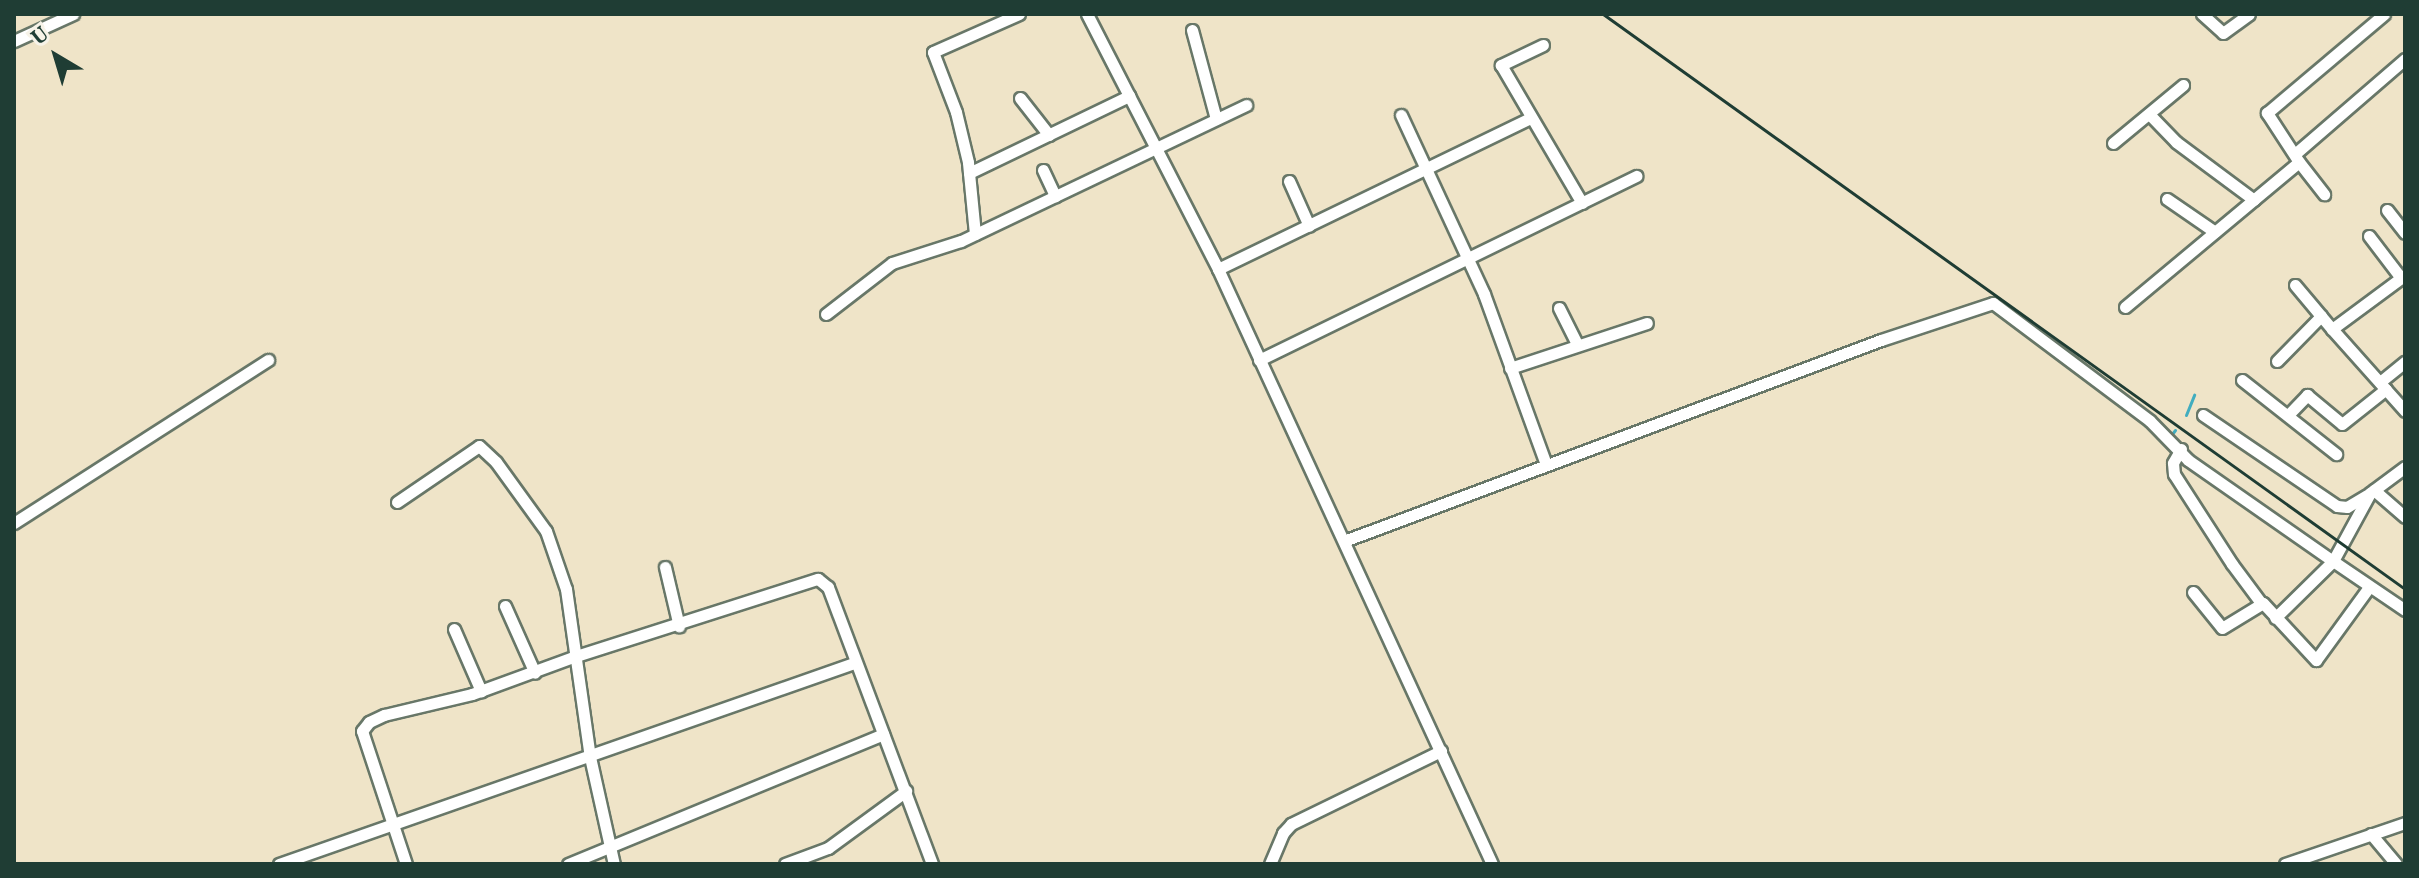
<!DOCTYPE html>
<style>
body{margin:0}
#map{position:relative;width:2419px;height:878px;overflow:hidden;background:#efe4c8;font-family:Vollkorn,serif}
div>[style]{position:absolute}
.stream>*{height:3px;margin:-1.5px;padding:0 1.5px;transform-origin:1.5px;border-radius:1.5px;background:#41adbf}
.roads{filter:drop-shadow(2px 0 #687768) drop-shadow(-2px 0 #687768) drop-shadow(0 2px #687768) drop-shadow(0 -2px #687768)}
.street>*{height:11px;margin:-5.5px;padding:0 5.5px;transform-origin:5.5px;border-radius:5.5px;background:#fff}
.rail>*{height:3px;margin:-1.5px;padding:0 1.5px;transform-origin:1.5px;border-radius:1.5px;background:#1f3d34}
span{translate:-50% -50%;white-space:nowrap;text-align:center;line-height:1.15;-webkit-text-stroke:8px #f7f3e8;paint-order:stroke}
.frame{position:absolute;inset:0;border:16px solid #1f3d34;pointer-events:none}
.north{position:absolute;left:16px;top:16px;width:80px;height:80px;-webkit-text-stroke:6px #f7f3e8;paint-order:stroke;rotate:322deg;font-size:22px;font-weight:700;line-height:32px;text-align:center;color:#1f3d34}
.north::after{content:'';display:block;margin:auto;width:28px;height:36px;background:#1f3d34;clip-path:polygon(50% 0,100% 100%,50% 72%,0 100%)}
</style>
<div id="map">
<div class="stream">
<div style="left:2186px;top:415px;width:22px;rotate:-68deg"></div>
<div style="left:2172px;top:434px;width:5px;rotate:-53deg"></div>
</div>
<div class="roads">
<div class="street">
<div style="left:1087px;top:14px;width:287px;rotate:62.8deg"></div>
<div style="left:1218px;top:269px;width:655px;rotate:65.27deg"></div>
<div style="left:2202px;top:14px;width:28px;rotate:42deg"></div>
<div style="left:2223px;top:33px;width:32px;rotate:-36deg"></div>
<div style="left:1192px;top:30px;width:92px;rotate:74.9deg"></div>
<div style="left:14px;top:41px;width:65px;rotate:-24.6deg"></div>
<div style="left:1543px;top:45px;width:47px;rotate:154.5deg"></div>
<div style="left:1501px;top:65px;width:160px;rotate:59.6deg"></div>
<div style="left:1020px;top:98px;width:47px;rotate:51.9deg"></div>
<div style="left:2149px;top:114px;width:39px;rotate:46deg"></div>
<div style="left:2176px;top:142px;width:97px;rotate:36.6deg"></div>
<div style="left:1401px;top:115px;width:197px;rotate:65.1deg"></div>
<div style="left:1484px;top:294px;width:181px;rotate:70deg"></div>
<div style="left:2113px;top:143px;width:91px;rotate:-39.6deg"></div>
<div style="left:2296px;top:153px;width:144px;rotate:-40.8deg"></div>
<div style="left:2299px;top:162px;width:41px;rotate:52deg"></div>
<div style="left:1043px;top:170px;width:29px;rotate:65deg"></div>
<div style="left:969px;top:173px;width:178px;rotate:-25.7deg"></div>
<div style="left:1289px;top:181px;width:49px;rotate:66deg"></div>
<div style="left:2167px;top:199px;width:58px;rotate:34.5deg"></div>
<div style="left:2387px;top:210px;width:29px;rotate:52deg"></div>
<div style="left:975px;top:234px;width:72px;rotate:-95.6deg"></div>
<div style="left:968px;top:162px;width:51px;rotate:-103.5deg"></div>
<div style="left:956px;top:112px;width:64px;rotate:-111deg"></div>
<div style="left:933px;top:52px;width:94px;rotate:-23.8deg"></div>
<div style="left:2369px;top:236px;width:53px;rotate:52.7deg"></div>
<div style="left:1218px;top:269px;width:348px;rotate:-25.8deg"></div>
<div style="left:2405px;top:275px;width:91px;rotate:143.5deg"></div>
<div style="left:2332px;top:329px;width:110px;rotate:48.3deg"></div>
<div style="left:2295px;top:285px;width:40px;rotate:50deg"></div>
<div style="left:2125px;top:307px;width:226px;rotate:-39.8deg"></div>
<div style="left:2299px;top:162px;width:59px;rotate:-123.1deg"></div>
<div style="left:2267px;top:113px;width:153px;rotate:-40.2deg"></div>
<div style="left:1559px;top:308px;width:40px;rotate:63.4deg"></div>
<div style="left:826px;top:314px;width:83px;rotate:-37.7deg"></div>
<div style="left:892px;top:263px;width:72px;rotate:-17.7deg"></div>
<div style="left:961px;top:241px;width:316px;rotate:-25.5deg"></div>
<div style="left:1259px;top:360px;width:420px;rotate:-26deg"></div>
<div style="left:2277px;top:361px;width:63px;rotate:-45.6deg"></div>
<div style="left:2321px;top:316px;width:17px;rotate:50deg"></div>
<div style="left:1510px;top:368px;width:144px;rotate:-18.2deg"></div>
<div style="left:2242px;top:380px;width:120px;rotate:38.2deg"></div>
<div style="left:2380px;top:382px;width:32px;rotate:-39deg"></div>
<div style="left:2203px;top:415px;width:162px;rotate:34.2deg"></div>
<div style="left:2337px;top:506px;width:10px;rotate:6deg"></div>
<div style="left:2347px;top:507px;width:23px;rotate:-31deg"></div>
<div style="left:2288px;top:415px;width:28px;rotate:-46deg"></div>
<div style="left:2307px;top:395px;width:45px;rotate:39.6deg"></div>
<div style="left:2342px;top:424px;width:56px;rotate:-38.5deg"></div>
<div style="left:2181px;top:449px;width:16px;rotate:120deg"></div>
<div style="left:2173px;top:463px;width:11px;rotate:85deg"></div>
<div style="left:2174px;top:474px;width:107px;rotate:57.2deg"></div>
<div style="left:2232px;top:564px;width:49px;rotate:53.4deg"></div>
<div style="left:2405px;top:467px;width:44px;rotate:143.4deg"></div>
<div style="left:2370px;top:493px;width:77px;rotate:118.6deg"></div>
<div style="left:2333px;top:561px;width:87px;rotate:34.2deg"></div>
<div style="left:2374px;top:490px;width:41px;rotate:41.1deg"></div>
<div style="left:397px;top:502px;width:99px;rotate:-34.3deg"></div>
<div style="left:479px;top:446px;width:23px;rotate:43deg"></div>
<div style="left:496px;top:462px;width:85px;rotate:54.1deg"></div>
<div style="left:546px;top:531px;width:61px;rotate:71deg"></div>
<div style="left:566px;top:589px;width:170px;rotate:81.9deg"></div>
<div style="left:590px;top:757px;width:110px;rotate:77.4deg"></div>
<div style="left:14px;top:523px;width:302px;rotate:-32.7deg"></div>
<div style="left:1344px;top:541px;width:573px;rotate:-20.52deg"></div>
<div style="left:1881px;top:340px;width:118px;rotate:-18.3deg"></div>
<div style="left:1993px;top:303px;width:196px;rotate:36.9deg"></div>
<div style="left:2150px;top:421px;width:54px;rotate:45.7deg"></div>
<div style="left:2188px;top:460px;width:177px;rotate:34.9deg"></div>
<div style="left:2333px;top:561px;width:81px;rotate:135.5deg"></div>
<div style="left:665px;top:567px;width:61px;rotate:76.7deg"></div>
<div style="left:2193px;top:592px;width:46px;rotate:51.1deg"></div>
<div style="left:2222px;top:628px;width:48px;rotate:-31.4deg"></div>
<div style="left:2263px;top:603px;width:78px;rotate:47.1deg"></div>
<div style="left:2316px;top:660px;width:90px;rotate:-54deg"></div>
<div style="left:505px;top:606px;width:73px;rotate:65.9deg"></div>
<div style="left:454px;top:629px;width:68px;rotate:66.5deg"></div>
<div style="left:2371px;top:834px;width:39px;rotate:50deg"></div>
<div style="left:279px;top:864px;width:609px;rotate:-19.27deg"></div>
<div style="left:406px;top:864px;width:140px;rotate:-108.3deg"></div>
<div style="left:362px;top:731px;width:11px;rotate:-52deg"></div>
<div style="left:369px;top:722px;width:17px;rotate:-25deg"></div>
<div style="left:384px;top:715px;width:90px;rotate:-13.4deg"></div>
<div style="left:472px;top:694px;width:108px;rotate:-20.1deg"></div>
<div style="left:573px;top:657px;width:257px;rotate:-17.7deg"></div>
<div style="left:818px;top:579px;width:13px;rotate:39deg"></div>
<div style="left:828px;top:587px;width:296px;rotate:69.4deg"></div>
<div style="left:568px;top:864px;width:341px;rotate:-22.4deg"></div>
<div style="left:785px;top:864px;width:46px;rotate:-20.4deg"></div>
<div style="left:828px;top:848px;width:97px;rotate:-36.2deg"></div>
<div style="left:1270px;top:864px;width:34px;rotate:-67deg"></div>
<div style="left:1283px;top:833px;width:12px;rotate:-48deg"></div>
<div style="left:1291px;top:824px;width:167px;rotate:-26deg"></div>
<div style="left:2285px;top:864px;width:127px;rotate:-18.9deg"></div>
</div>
</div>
<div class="rail">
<div style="left:1603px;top:14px;width:987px;rotate:35.64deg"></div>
</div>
<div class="frame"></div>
<div class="north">U</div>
</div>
